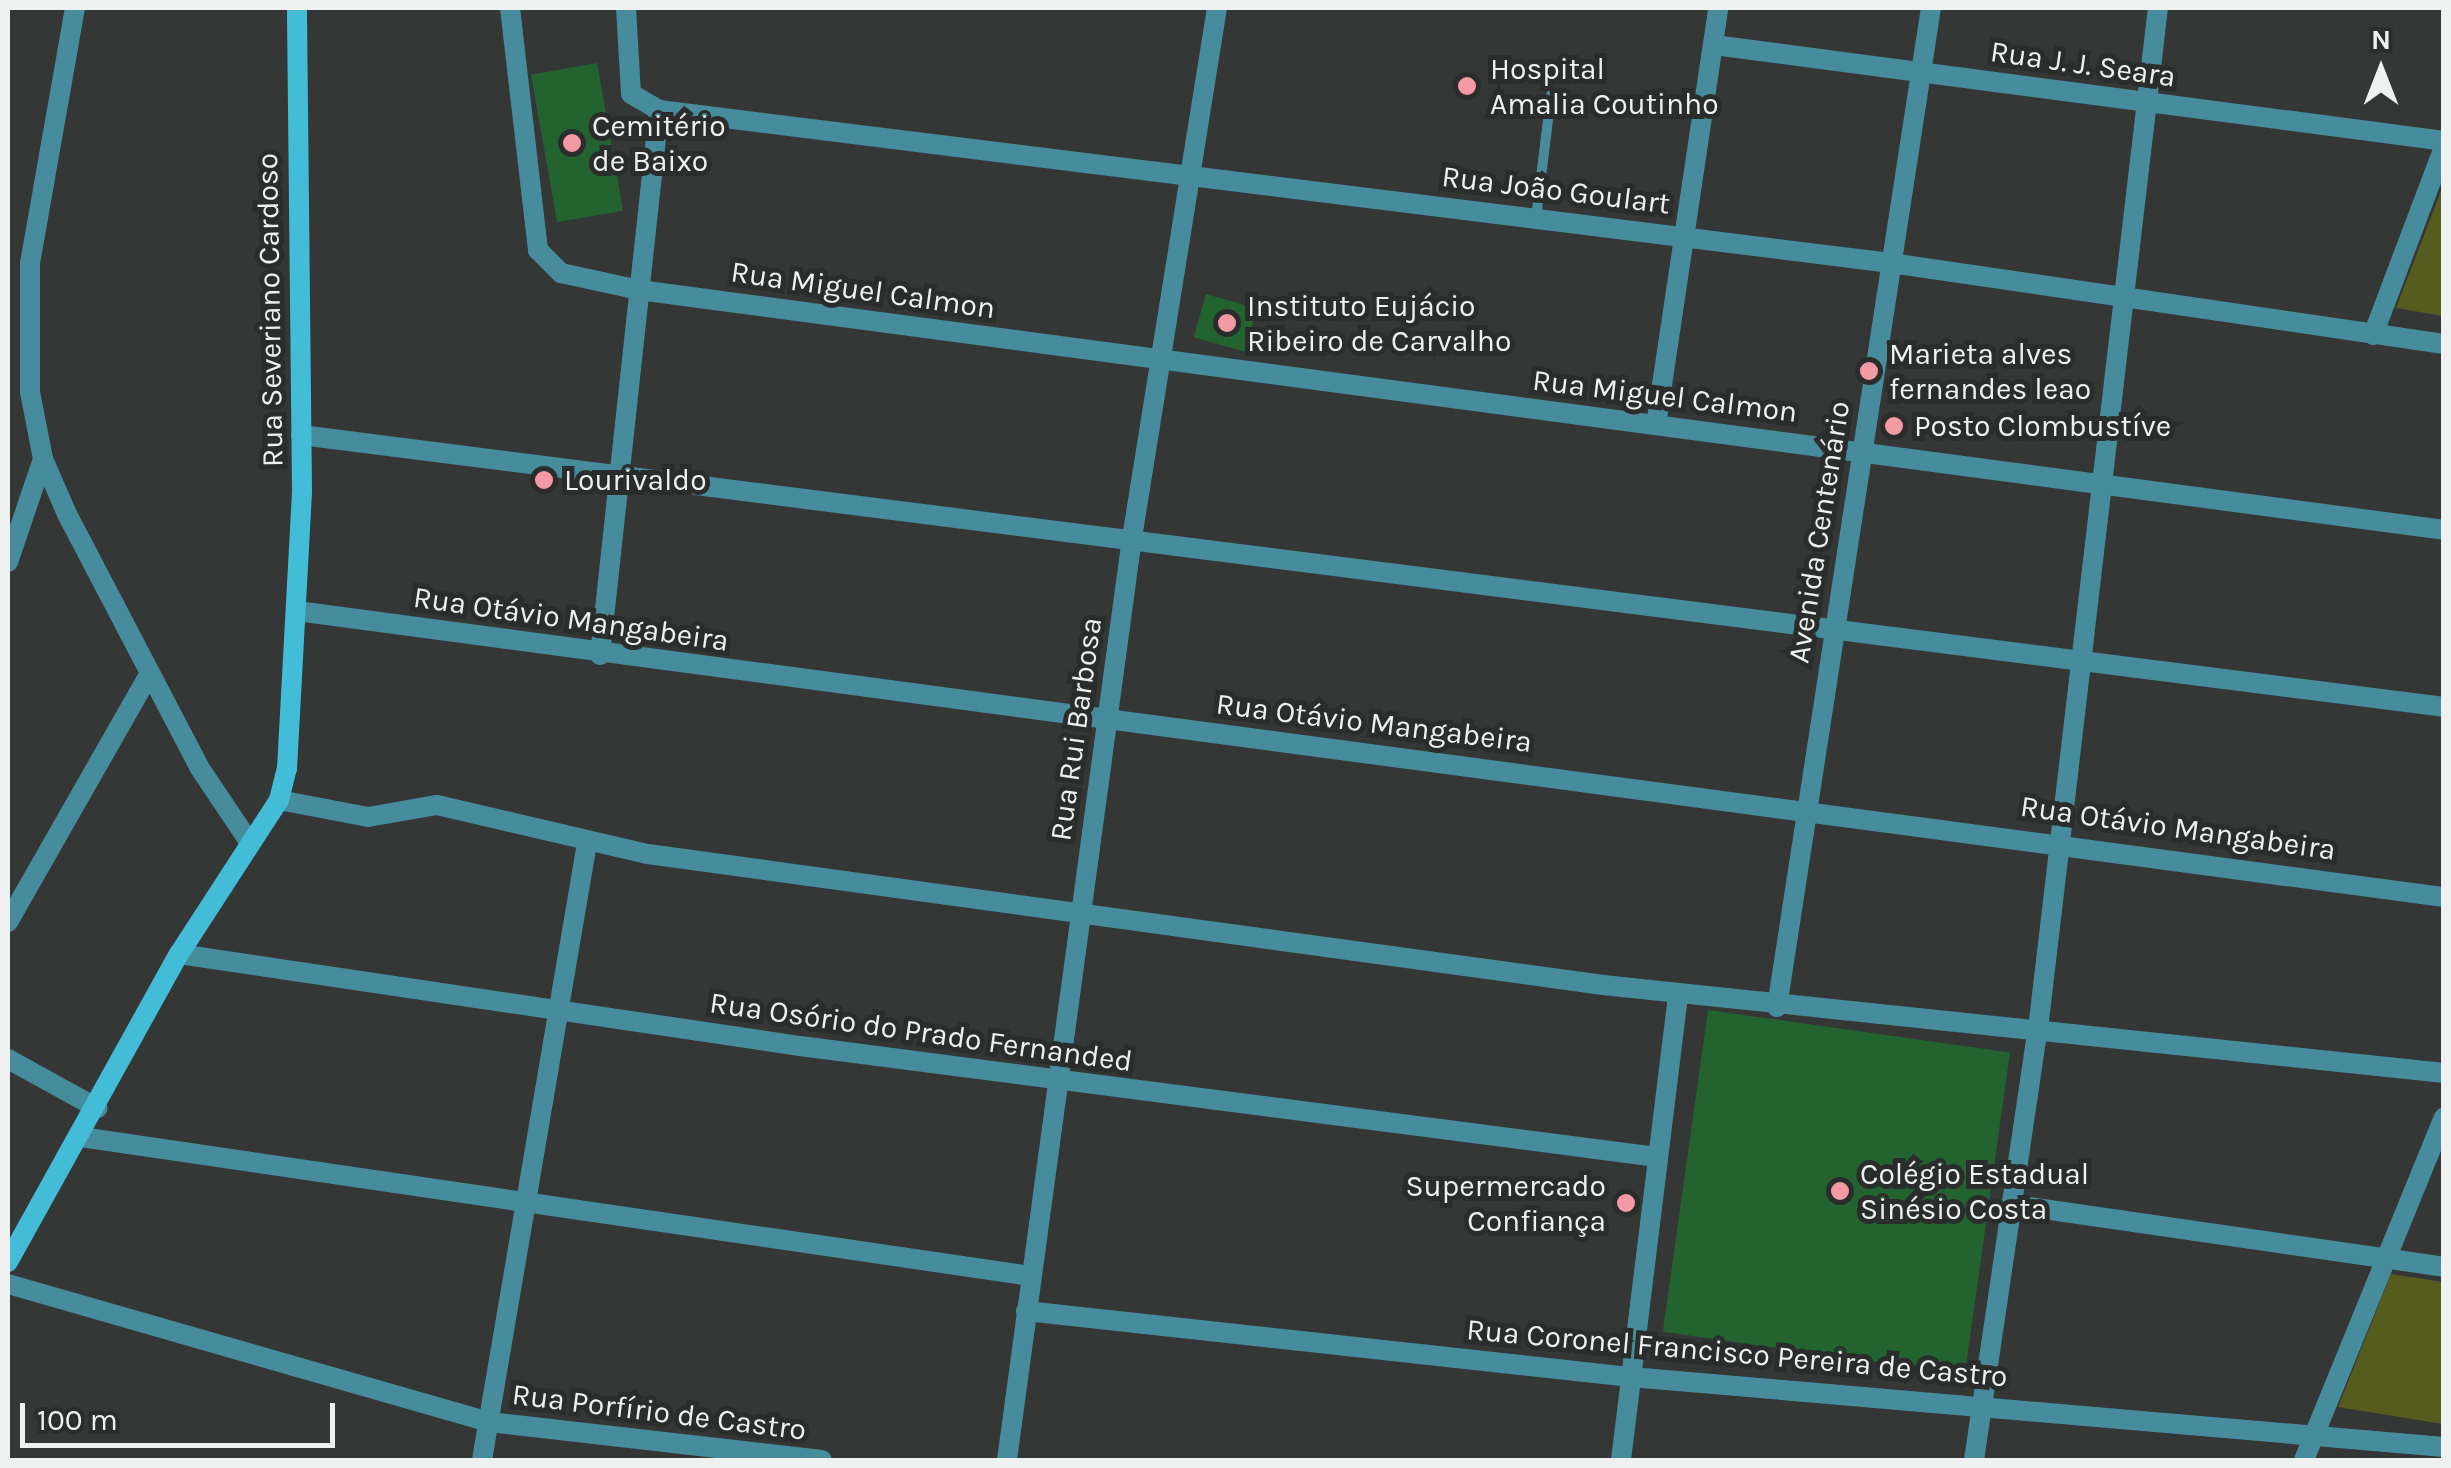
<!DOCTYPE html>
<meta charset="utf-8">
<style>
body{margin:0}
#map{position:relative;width:2451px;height:1468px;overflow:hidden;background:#343736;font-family:Karla,sans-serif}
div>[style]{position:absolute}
.green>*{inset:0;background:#565b1e}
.building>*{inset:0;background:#22632f;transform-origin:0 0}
.lane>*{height:10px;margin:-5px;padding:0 5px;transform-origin:5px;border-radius:5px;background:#478c9c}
.street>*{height:20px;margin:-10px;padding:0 10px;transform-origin:10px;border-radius:10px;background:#478c9c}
.secondary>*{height:20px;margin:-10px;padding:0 10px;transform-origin:10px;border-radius:10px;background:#42bcd7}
.dots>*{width:28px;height:28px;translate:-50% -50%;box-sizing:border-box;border:5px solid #2a2d2c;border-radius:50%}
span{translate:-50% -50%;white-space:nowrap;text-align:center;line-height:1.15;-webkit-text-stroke:10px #2a2d2c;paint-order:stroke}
.street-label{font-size:30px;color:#eff1f0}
.poi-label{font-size:30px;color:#eff1f0}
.left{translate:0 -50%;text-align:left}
.right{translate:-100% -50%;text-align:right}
.frame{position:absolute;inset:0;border:10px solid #eff1f0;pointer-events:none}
.north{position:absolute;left:2331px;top:20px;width:100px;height:100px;-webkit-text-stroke:8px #2a2d2c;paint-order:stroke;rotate:0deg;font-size:28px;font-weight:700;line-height:40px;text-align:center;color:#eff1f0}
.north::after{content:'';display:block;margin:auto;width:35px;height:45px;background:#eff1f0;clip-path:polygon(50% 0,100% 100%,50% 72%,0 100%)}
.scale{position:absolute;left:20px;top:1403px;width:315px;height:45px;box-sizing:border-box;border:5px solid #eff1f0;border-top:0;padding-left:12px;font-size:30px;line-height:35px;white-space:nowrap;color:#eff1f0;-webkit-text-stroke:8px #2a2d2c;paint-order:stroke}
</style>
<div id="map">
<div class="green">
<div style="clip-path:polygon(2443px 186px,2443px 316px,2396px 308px)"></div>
<div style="clip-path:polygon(2391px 1274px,2443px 1282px,2443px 1424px,2338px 1407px)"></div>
</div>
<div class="building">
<div style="left:597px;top:63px;width:150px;height:67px;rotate:80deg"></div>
<div style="left:1206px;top:294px;width:53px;height:45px;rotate:16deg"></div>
<div style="left:1708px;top:1010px;width:305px;height:325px;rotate:8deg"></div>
</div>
<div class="lane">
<div style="left:1536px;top:218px;width:124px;rotate:-83deg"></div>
</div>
<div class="street">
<div style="left:75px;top:8px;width:259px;rotate:100deg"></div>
<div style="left:30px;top:263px;width:129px;rotate:90deg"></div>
<div style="left:30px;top:392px;width:68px;rotate:79deg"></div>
<div style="left:43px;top:459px;width:60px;rotate:66.4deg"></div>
<div style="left:67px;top:514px;width:285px;rotate:62.4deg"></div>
<div style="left:199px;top:767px;width:92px;rotate:56.1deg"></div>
<div style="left:510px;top:8px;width:244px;rotate:83.4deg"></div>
<div style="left:538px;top:250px;width:33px;rotate:45deg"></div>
<div style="left:561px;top:273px;width:80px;rotate:12.3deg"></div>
<div style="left:639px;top:290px;width:1821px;rotate:7.57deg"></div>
<div style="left:1714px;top:45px;width:736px;rotate:7.49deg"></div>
<div style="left:659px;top:110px;width:1241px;rotate:7.08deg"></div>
<div style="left:1891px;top:263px;width:559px;rotate:8.33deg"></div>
<div style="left:2373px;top:335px;width:201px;rotate:-69.3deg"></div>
<div style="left:1656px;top:425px;width:422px;rotate:-81.5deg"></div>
<div style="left:301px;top:435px;width:2160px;rotate:7.23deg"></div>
<div style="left:8px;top:562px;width:109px;rotate:-71.2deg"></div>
<div style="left:297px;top:611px;width:2166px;rotate:7.59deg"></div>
<div style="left:600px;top:655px;width:548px;rotate:-83.82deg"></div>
<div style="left:659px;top:110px;width:32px;rotate:-150deg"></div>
<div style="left:631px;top:94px;width:86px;rotate:-93.3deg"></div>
<div style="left:279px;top:800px;width:91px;rotate:10.8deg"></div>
<div style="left:368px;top:817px;width:70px;rotate:-9.9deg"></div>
<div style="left:437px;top:805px;width:217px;rotate:13.1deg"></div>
<div style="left:648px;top:854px;width:964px;rotate:7.81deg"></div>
<div style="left:1603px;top:985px;width:846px;rotate:5.97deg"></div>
<div style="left:8px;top:922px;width:284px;rotate:-60.3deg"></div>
<div style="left:179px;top:954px;width:628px;rotate:8.43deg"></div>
<div style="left:800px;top:1046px;width:864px;rotate:7.38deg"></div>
<div style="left:1777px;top:1007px;width:1011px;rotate:-81.24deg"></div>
<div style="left:8px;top:1059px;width:102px;rotate:28.8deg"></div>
<div style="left:81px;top:1137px;width:959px;rotate:8.33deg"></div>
<div style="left:2015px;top:1205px;width:433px;rotate:8.2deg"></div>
<div style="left:8px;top:1284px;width:500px;rotate:16.01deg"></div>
<div style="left:489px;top:1422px;width:335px;rotate:6.5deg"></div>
<div style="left:1026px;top:1311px;width:609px;rotate:6.23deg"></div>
<div style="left:1631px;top:1377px;width:816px;rotate:4.92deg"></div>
<div style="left:482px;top:1460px;width:626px;rotate:-80.34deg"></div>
<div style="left:1007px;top:1460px;width:930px;rotate:-82.28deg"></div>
<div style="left:1132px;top:538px;width:537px;rotate:-80.89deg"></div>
<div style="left:1621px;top:1460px;width:469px;rotate:-83deg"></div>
<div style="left:1974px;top:1460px;width:436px;rotate:-81.6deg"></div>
<div style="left:2038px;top:1029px;width:1028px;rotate:-83.3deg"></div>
<div style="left:2304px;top:1460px;width:370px;rotate:-67.8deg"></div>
</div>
<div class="secondary">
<div style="left:8px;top:1262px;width:352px;rotate:-61deg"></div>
<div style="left:179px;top:954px;width:184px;rotate:-57deg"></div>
<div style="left:279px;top:800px;width:32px;rotate:-76deg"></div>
<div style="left:287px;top:769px;width:278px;rotate:-86.9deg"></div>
<div style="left:302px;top:491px;width:483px;rotate:-90.6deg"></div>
</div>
<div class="dots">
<div style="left:1467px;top:86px;background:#f49aa4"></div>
<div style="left:572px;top:143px;background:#f49aa4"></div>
<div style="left:1227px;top:323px;background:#f49aa4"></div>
<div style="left:1869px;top:371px;background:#f49aa4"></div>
<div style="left:1894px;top:426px;background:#f49aa4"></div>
<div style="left:544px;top:480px;background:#f49aa4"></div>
<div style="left:1840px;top:1191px;background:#f49aa4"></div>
<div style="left:1626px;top:1203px;background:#f49aa4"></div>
</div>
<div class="street-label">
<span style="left:2083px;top:64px;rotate:8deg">Rua J. J. Seara</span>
<span style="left:1556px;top:190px;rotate:7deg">Rua João Goulart</span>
<span style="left:863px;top:290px;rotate:8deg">Rua Miguel Calmon</span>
<span style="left:270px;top:310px;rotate:-91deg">Rua Severiano Cardoso</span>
<span style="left:1665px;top:396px;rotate:7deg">Rua Miguel Calmon</span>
<span style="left:1819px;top:532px;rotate:-81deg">Avenida Centenário</span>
<span style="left:571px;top:619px;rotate:8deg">Rua Otávio Mangabeira</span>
<span style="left:1374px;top:723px;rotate:7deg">Rua Otávio Mangabeira</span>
<span style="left:1076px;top:729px;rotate:-82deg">Rua Rui Barbosa</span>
<span style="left:2178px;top:828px;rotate:8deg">Rua Otávio Mangabeira</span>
<span style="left:921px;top:1032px;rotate:8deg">Rua Osório do Prado Fernanded</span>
<span style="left:1737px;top:1353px;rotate:5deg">Rua Coronel Francisco Pereira de Castro</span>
<span style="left:659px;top:1412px;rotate:7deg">Rua Porfírio de Castro</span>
</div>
<div class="poi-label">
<span class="left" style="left:1490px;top:86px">Hospital<br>Amalia Coutinho</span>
<span class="left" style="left:592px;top:143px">Cemitério<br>de Baixo</span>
<span class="left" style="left:1247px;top:323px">Instituto Eujácio<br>Ribeiro de Carvalho</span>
<span class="left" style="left:1889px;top:371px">Marieta alves<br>fernandes leao</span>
<span class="left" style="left:1914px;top:426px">Posto Clombustíve</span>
<span class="left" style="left:564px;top:480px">Lourivaldo</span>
<span class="left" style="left:1860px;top:1191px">Colégio Estadual<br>Sinésio Costa</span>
<span class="right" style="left:1606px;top:1203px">Supermercado<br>Confiança</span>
</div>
<div class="frame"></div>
<div class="north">N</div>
<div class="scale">100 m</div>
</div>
